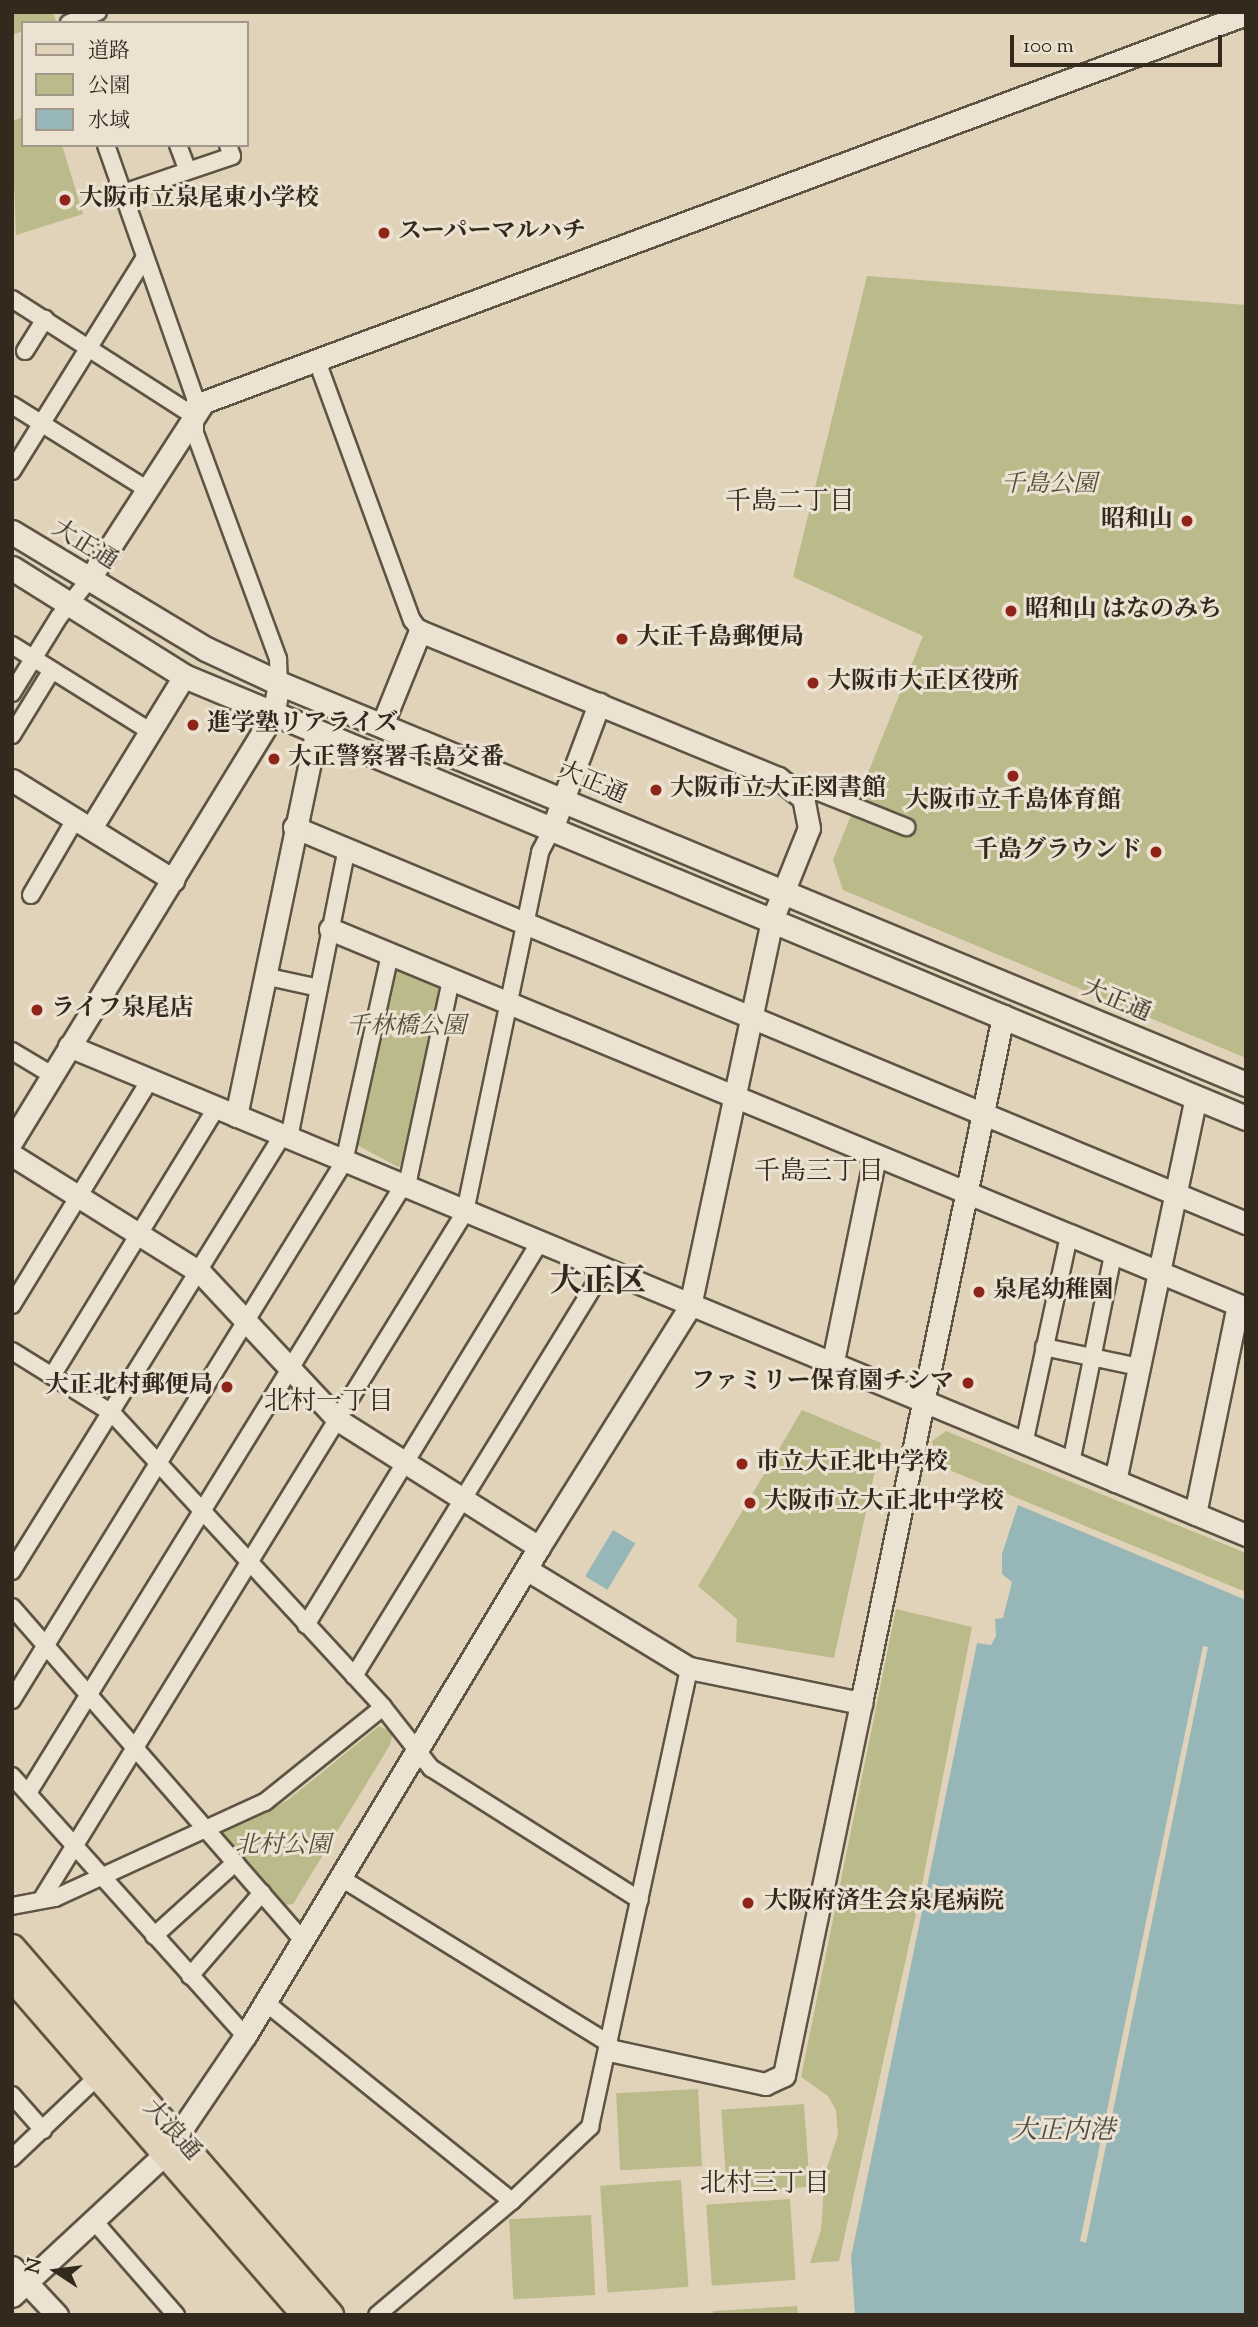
<!DOCTYPE html>
<meta charset="utf-8">
<style>
body{margin:0}
#map{position:relative;width:1258px;height:2327px;overflow:hidden;background:#e1d3b9;font-family:"Sorts Mill Goudy","Noto Serif JP",serif}
div>[style]{position:absolute}
.green>*{inset:0;background:#baba8a;transform-origin:0 0}
.water>*{inset:0;background:#97b6b8;transform-origin:0 0}
.pier>*{inset:0;background:#e1d3b9}
.roads{filter:drop-shadow(2px 0 #5e5443) drop-shadow(-2px 0 #5e5443) drop-shadow(0 2px #5e5443) drop-shadow(0 -2px #5e5443)}
.minor>*{height:16px;margin:-8px;padding:0 8px;transform-origin:8px;border-radius:8px;background:#ece2d2}
.tertiary>*{height:21px;margin:-10.5px;padding:0 10.5px;transform-origin:10.5px;border-radius:10.5px;background:#ece2d2}
.secondary>*{height:23px;margin:-11.5px;padding:0 11.5px;transform-origin:11.5px;border-radius:11.5px;background:#ece2d2}
.primary>*{height:26px;margin:-13px;padding:0 13px;transform-origin:13px;border-radius:13px;background:#e1d3b9}
.dots>*{width:19px;height:19px;translate:-50% -50%;box-sizing:border-box;border:4px solid #ece2d2;border-radius:50%}
span{translate:-50% -50%;white-space:nowrap;text-align:center;line-height:1.15;-webkit-text-stroke:6px #ece2d2;paint-order:stroke}
.poi-label{font-size:24px;color:#33291c;font-weight:700}
.left{translate:0 -50%;text-align:left}
.right{translate:-100% -50%;text-align:right}
.park-label{font-size:24px;color:#554d38;font-style:italic}
.street-label{font-size:24px;color:#33291c}
.neighbourhood-label{font-size:26px;color:#33291c}
.water-label{font-size:26px;color:#4c4c43;font-style:italic}
.district-label{font-size:32px;color:#33291c;font-weight:700}
.frame{position:absolute;inset:0;border:14px solid #33291c;pointer-events:none}
.legend{position:absolute;left:21px;top:21px;width:228px;height:126px;box-sizing:border-box;background:#ece2d2;border:2px solid #a29889;margin:0;padding:9px 12px;list-style:none;font-size:21px;color:#33291c}
.legend li{display:flex;align-items:center;gap:14px;height:35px}
.legend b{width:35px;border:2px solid #a29889}
.north{position:absolute;left:21px;top:2236px;width:70px;height:70px;-webkit-text-stroke:5px #ece2d2;paint-order:stroke;rotate:283deg;font-size:19px;font-weight:700;line-height:28px;text-align:center;color:#33291c}
.north::after{content:'';display:block;margin:auto;width:24px;height:32px;background:#33291c;clip-path:polygon(50% 0,100% 100%,50% 72%,0 100%)}
.scale{position:absolute;left:1010px;top:35px;width:212px;height:32px;box-sizing:border-box;border:4px solid #33291c;border-top:0;padding-left:9px;font-size:21px;line-height:24px;white-space:nowrap;color:#33291c;-webkit-text-stroke:5px #ece2d2;paint-order:stroke}
</style>
<div id="map">
<div class="green">
<div style="clip-path:polygon(12px 12px,53px 12px,56px 21px,23px 23px,23px 31px,12px 35px)"></div>
<div style="clip-path:polygon(23px 117px,23px 145px,62px 145px,83px 214px,16px 235px,12px 121px)"></div>
<div style="clip-path:polygon(867px 276px,1246px 305px,1246px 1058px,843px 890px,833px 860px,923px 636px,793px 577px)"></div>
<div style="clip-path:polygon(398px 967px,435px 981px,440px 989px,403px 1163px,398px 1167px,357px 1145px,393px 968px)"></div>
<div style="clip-path:polygon(802px 1410px,881px 1443px,834px 1658px,736px 1642px,737px 1619px,698px 1586px)"></div>
<div style="clip-path:polygon(946px 1431px,1246px 1553px,1246px 1592px,937px 1465px,932px 1441px)"></div>
<div style="clip-path:polygon(896px 1609px,972px 1627px,919px 1900px,839px 2261px,810px 2263px,821px 2230px,825px 2173px,838px 2135px,836px 2110px,828px 2096px,801px 2077px)"></div>
<div style="clip-path:polygon(379px 1726px,393px 1732px,390px 1745px,293px 1904px,285px 1905px,221px 1836px,224px 1826px,254px 1812px,259px 1816px,288px 1800px)"></div>
<div style="left:698px;top:2089px;width:77px;height:82px;rotate:87deg"></div>
<div style="left:804px;top:2104px;width:83px;height:83px;rotate:86deg"></div>
<div style="left:681px;top:2180px;width:107px;height:81px;rotate:86deg"></div>
<div style="left:790px;top:2199px;width:81px;height:84px;rotate:86deg"></div>
<div style="left:591px;top:2215px;width:80px;height:82px;rotate:87deg"></div>
<div style="clip-path:polygon(797px 2306px,798px 2315px,713px 2315px,713px 2311px)"></div>
</div>
<div class="water">
<div style="clip-path:polygon(1018px 1505px,1246px 1600px,1246px 2315px,855px 2315px,851px 2257px,977px 1643px,991px 1645px,996px 1636px,995px 1619px,1003px 1618px,1012px 1582px,1002px 1574px,1002px 1554px)"></div>
<div style="left:613px;top:1530px;width:26px;height:54px;rotate:31deg"></div>
</div>
<div class="pier">
<div style="clip-path:polygon(1203px 1646px,1208px 1647px,1086px 2243px,1080px 2241px)"></div>
</div>
<div class="roads">
<div class="minor">
<div style="left:69px;top:23px;width:31px;rotate:-21deg"></div>
<div style="left:106px;top:145px;width:268px;rotate:70.6deg"></div>
<div style="left:195px;top:398px;width:35px;rotate:90deg"></div>
<div style="left:195px;top:433px;width:241px;rotate:69.8deg"></div>
<div style="left:278px;top:659px;width:24px;rotate:88deg"></div>
<div style="left:178px;top:145px;width:26px;rotate:69deg"></div>
<div style="left:123px;top:193px;width:115px;rotate:-18.7deg"></div>
<div style="left:232px;top:156px;width:12px;rotate:-110deg"></div>
<div style="left:12px;top:299px;width:216px;rotate:32.7deg"></div>
<div style="left:25px;top:351px;width:38px;rotate:-58deg"></div>
<div style="left:317px;top:361px;width:276px;rotate:69.9deg"></div>
<div style="left:412px;top:620px;width:14px;rotate:54deg"></div>
<div style="left:12px;top:405px;width:160px;rotate:32deg"></div>
<div style="left:12px;top:471px;width:252px;rotate:-58.1deg"></div>
<div style="left:12px;top:645px;width:164px;rotate:32deg"></div>
<div style="left:12px;top:693px;width:89px;rotate:-58.3deg"></div>
<div style="left:59px;top:617px;width:46px;rotate:-51.1deg"></div>
<div style="left:12px;top:735px;width:76px;rotate:-58.4deg"></div>
<div style="left:821px;top:793px;width:92px;rotate:21.8deg"></div>
<div style="left:31px;top:895px;width:89px;rotate:-59.7deg"></div>
<div style="left:264px;top:976px;width:56px;rotate:12.3deg"></div>
<div style="left:12px;top:1051px;width:47px;rotate:31deg"></div>
<div style="left:289px;top:1138px;width:295px;rotate:-78.7deg"></div>
<div style="left:12px;top:1305px;width:264px;rotate:-58.5deg"></div>
<div style="left:1044px;top:1347px;width:97px;rotate:11.9deg"></div>
<div style="left:12px;top:1351px;width:118px;rotate:31.8deg"></div>
<div style="left:112px;top:1413px;width:400px;rotate:47.3deg"></div>
<div style="left:383px;top:1707px;width:78px;rotate:51.8deg"></div>
<div style="left:431px;top:1768px;width:247px;rotate:32.3deg"></div>
<div style="left:52px;top:1376px;width:314px;rotate:-58.5deg"></div>
<div style="left:1024px;top:1444px;width:213px;rotate:-77.8deg"></div>
<div style="left:1071px;top:1463px;width:213px;rotate:-78.6deg"></div>
<div style="left:12px;top:1571px;width:512px;rotate:-58.17deg"></div>
<div style="left:12px;top:1607px;width:442px;rotate:48.9deg"></div>
<div style="left:306px;top:1625px;width:447px;rotate:-58.6deg"></div>
<div style="left:354px;top:1676px;width:475px;rotate:-58.4deg"></div>
<div style="left:12px;top:1700px;width:632px;rotate:-58.32deg"></div>
<div style="left:344px;top:1162px;width:213px;rotate:-77.5deg"></div>
<div style="left:12px;top:1776px;width:349px;rotate:48.1deg"></div>
<div style="left:28px;top:1793px;width:725px;rotate:-58.3deg"></div>
<div style="left:409px;top:1176px;width:200px;rotate:-77.9deg"></div>
<div style="left:341px;top:1878px;width:316px;rotate:31.7deg"></div>
<div style="left:43px;top:1897px;width:805px;rotate:-58.36deg"></div>
<div style="left:465px;top:1212px;width:368px;rotate:-78.2deg"></div>
<div style="left:540px;top:852px;width:26px;rotate:-62deg"></div>
<div style="left:12px;top:1906px;width:44px;rotate:-10.5deg"></div>
<div style="left:55px;top:1898px;width:231px;rotate:-24.6deg"></div>
<div style="left:265px;top:1802px;width:151px;rotate:-38.8deg"></div>
<div style="left:154px;top:1936px;width:110px;rotate:-42.1deg"></div>
<div style="left:190px;top:1976px;width:110px;rotate:-49.1deg"></div>
<div style="left:265px;top:2002px;width:317px;rotate:38.9deg"></div>
<div style="left:12px;top:2095px;width:47px;rotate:48.5deg"></div>
<div style="left:12px;top:2158px;width:119px;rotate:-43.6deg"></div>
<div style="left:94px;top:2221px;width:125px;rotate:48.9deg"></div>
<div style="left:377px;top:2315px;width:177px;rotate:-40.2deg"></div>
<div style="left:512px;top:2201px;width:108px;rotate:-43.5deg"></div>
<div style="left:590px;top:2127px;width:470px;rotate:-77.8deg"></div>
</div>
<div class="tertiary">
<div style="left:88px;top:581px;width:213px;rotate:-57.1deg"></div>
<div style="left:204px;top:402px;width:1112px;rotate:-20.42deg"></div>
<div style="left:12px;top:780px;width:190px;rotate:31.8deg"></div>
<div style="left:294px;top:827px;width:1031px;rotate:22.59deg"></div>
<div style="left:91px;top:828px;width:178px;rotate:-58.5deg"></div>
<div style="left:552px;top:829px;width:134px;rotate:-69.4deg"></div>
<div style="left:330px;top:929px;width:991px;rotate:22.48deg"></div>
<div style="left:69px;top:1046px;width:1275px;rotate:22.56deg"></div>
<div style="left:236px;top:1116px;width:392px;rotate:-78.2deg"></div>
<div style="left:12px;top:1141px;width:500px;rotate:-58.5deg"></div>
<div style="left:273px;top:715px;width:33px;rotate:-79deg"></div>
<div style="left:12px;top:1155px;width:223px;rotate:32deg"></div>
<div style="left:201px;top:1273px;width:201px;rotate:47deg"></div>
<div style="left:338px;top:1420px;width:238px;rotate:32.3deg"></div>
<div style="left:832px;top:1366px;width:214px;rotate:-78.4deg"></div>
<div style="left:1115px;top:1481px;width:391px;rotate:-78.1deg"></div>
<div style="left:1195px;top:1514px;width:213px;rotate:-78.4deg"></div>
<div style="left:526px;top:1569px;width:191px;rotate:31.3deg"></div>
<div style="left:689px;top:1668px;width:176px;rotate:11.5deg"></div>
<div style="left:861px;top:1703px;width:702px;rotate:-78.32deg"></div>
<div style="left:609px;top:2050px;width:160px;rotate:12.3deg"></div>
<div style="left:765px;top:2084px;width:21px;rotate:-25deg"></div>
<div style="left:784px;top:2075px;width:380px;rotate:-78.3deg"></div>
<div style="left:12px;top:2267px;width:66px;rotate:46.8deg"></div>
<div style="left:12px;top:2296px;width:209px;rotate:-42.9deg"></div>
<div style="left:165px;top:2154px;width:143px;rotate:-55.9deg"></div>
<div style="left:245px;top:2036px;width:571px;rotate:-58.98deg"></div>
<div style="left:539px;top:1547px;width:284px;rotate:-57.9deg"></div>
<div style="left:690px;top:1306px;width:395px;rotate:-78deg"></div>
<div style="left:772px;top:920px;width:99px;rotate:-68.1deg"></div>
<div style="left:809px;top:828px;width:31px;rotate:-101deg"></div>
<div style="left:803px;top:798px;width:32px;rotate:-141deg"></div>
<div style="left:778px;top:778px;width:387px;rotate:-157.7deg"></div>
<div style="left:420px;top:631px;width:101px;rotate:112deg"></div>
</div>
<div class="secondary">
<div style="left:12px;top:532px;width:227px;rotate:31.1deg"></div>
<div style="left:206px;top:649px;width:81px;rotate:25deg"></div>
<div style="left:279px;top:683px;width:1047px;rotate:22.52deg"></div>
<div style="left:12px;top:568px;width:203px;rotate:32.1deg"></div>
<div style="left:184px;top:676px;width:1150px;rotate:22.6deg"></div>
</div>
<div class="primary">
<div style="left:12px;top:1948px;width:486px;rotate:49.1deg"></div>
<div style="left:12px;top:1977px;width:448px;rotate:49deg"></div>
</div>
</div>
<div class="dots">
<div style="left:65px;top:200px;background:#8f2418"></div>
<div style="left:384px;top:233px;background:#8f2418"></div>
<div style="left:1187px;top:521px;background:#8f2418"></div>
<div style="left:1011px;top:611px;background:#8f2418"></div>
<div style="left:622px;top:639px;background:#8f2418"></div>
<div style="left:813px;top:683px;background:#8f2418"></div>
<div style="left:193px;top:725px;background:#8f2418"></div>
<div style="left:274px;top:759px;background:#8f2418"></div>
<div style="left:1013px;top:776px;background:#8f2418"></div>
<div style="left:656px;top:790px;background:#8f2418"></div>
<div style="left:1156px;top:852px;background:#8f2418"></div>
<div style="left:37px;top:1010px;background:#8f2418"></div>
<div style="left:979px;top:1292px;background:#8f2418"></div>
<div style="left:968px;top:1383px;background:#8f2418"></div>
<div style="left:227px;top:1387px;background:#8f2418"></div>
<div style="left:742px;top:1464px;background:#8f2418"></div>
<div style="left:750px;top:1503px;background:#8f2418"></div>
<div style="left:748px;top:1903px;background:#8f2418"></div>
</div>
<div class="poi-label">
<span class="left" style="left:79px;top:200px">大阪市立泉尾東小学校</span>
<span class="left" style="left:398px;top:233px">スーパーマルハチ</span>
<span class="right" style="left:1173px;top:521px">昭和山</span>
<span class="left" style="left:1025px;top:611px">昭和山 はなのみち</span>
<span class="left" style="left:636px;top:639px">大正千島郵便局</span>
<span class="left" style="left:827px;top:683px">大阪市大正区役所</span>
<span class="left" style="left:207px;top:725px">進学塾リアライズ</span>
<span class="left" style="left:288px;top:759px">大正警察署千島交番</span>
<span class="left" style="left:670px;top:790px">大阪市立大正図書館</span>
<span style="left:1013px;top:802px">大阪市立千島体育館</span>
<span class="right" style="left:1142px;top:852px">千島グラウンド</span>
<span class="left" style="left:51px;top:1010px">ライフ泉尾店</span>
<span class="left" style="left:993px;top:1292px">泉尾幼稚園</span>
<span class="right" style="left:954px;top:1383px">ファミリー保育園チシマ</span>
<span class="right" style="left:213px;top:1387px">大正北村郵便局</span>
<span class="left" style="left:756px;top:1464px">市立大正北中学校</span>
<span class="left" style="left:764px;top:1503px">大阪市立大正北中学校</span>
<span class="left" style="left:764px;top:1903px">大阪府済生会泉尾病院</span>
</div>
<div class="park-label">
<span style="left:1049px;top:486px">千島公園</span>
<span style="left:406px;top:1028px">千林橋公園</span>
<span style="left:283px;top:1847px">北村公園</span>
</div>
<div class="street-label">
<span style="left:84px;top:546px;rotate:32deg">大正通</span>
<span style="left:592px;top:784px;rotate:23deg">大正通</span>
<span style="left:1116px;top:1002px;rotate:23deg">大正通</span>
<span style="left:171px;top:2131px;rotate:48deg">大浪通</span>
</div>
<div class="neighbourhood-label">
<span style="left:790px;top:503px">千島二丁目</span>
<span style="left:819px;top:1173px">千島三丁目</span>
<span style="left:329px;top:1403px">北村一丁目</span>
<span style="left:765px;top:2185px">北村三丁目</span>
</div>
<div class="water-label">
<span style="left:1063px;top:2132px">大正内港</span>
</div>
<div class="district-label">
<span style="left:598px;top:1283px">大正区</span>
</div>
<div class="frame"></div>
<ul class="legend">
<li><b style="height:9px;background:#e1d3b9"></b>道路</li>
<li><b style="height:19px;background:#baba8a"></b>公園</li>
<li><b style="height:19px;background:#97b6b8"></b>水域</li>
</ul>
<div class="north">N</div>
<div class="scale">100 m</div>
</div>
